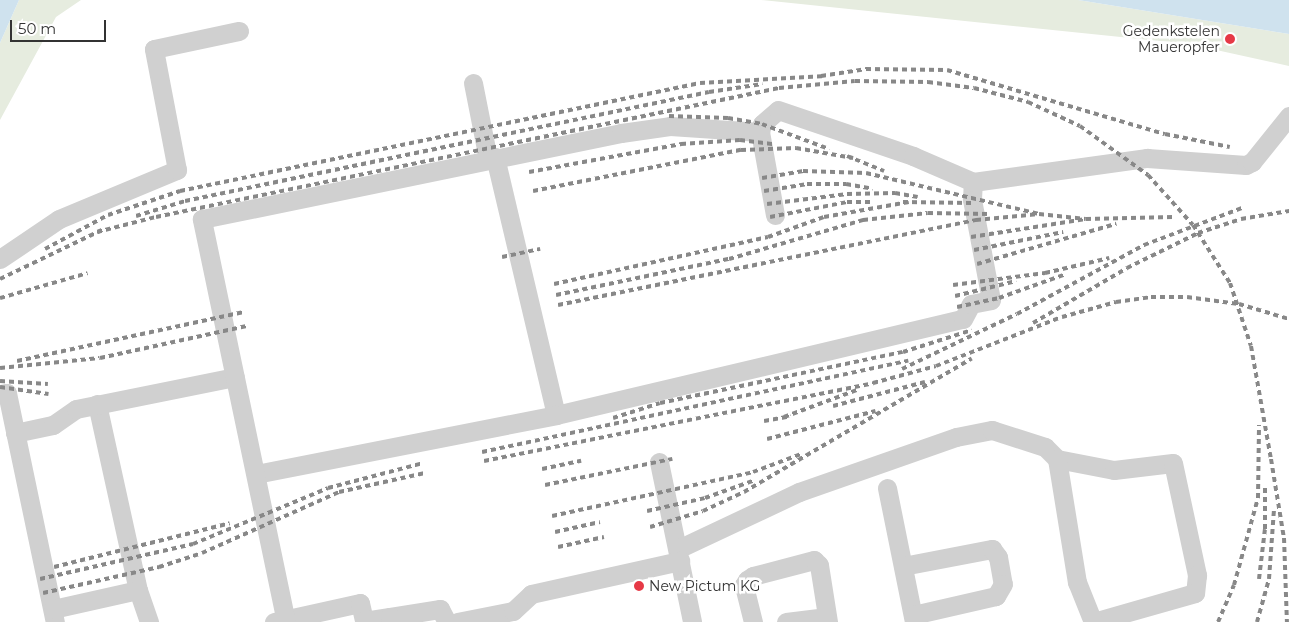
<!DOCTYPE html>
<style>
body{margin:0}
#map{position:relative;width:1289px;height:622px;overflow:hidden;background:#fff;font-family:Montserrat,sans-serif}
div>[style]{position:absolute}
.green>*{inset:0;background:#e6ecdf}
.water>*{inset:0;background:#cfe2ee}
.minor>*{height:19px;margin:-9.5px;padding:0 9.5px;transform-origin:9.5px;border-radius:9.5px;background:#d0d0d0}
.rail>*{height:4px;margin-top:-2px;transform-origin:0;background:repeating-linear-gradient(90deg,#888 0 5px,transparent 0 9px)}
.dots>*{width:14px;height:14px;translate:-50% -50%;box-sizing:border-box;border:2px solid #fff;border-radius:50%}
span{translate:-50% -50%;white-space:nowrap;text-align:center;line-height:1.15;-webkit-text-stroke:5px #fff;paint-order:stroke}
.poi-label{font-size:14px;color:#333}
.right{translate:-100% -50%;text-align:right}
.left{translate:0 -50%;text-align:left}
.scale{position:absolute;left:10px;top:20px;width:96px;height:22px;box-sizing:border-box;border:2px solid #333;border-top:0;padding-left:6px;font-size:15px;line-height:18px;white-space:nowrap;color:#333;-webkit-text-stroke:4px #fff;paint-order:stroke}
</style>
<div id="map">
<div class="green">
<div style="clip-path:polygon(19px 0,81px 0,56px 17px,0 120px,0 43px)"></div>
<div style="clip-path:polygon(761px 0,1078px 0,1289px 34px,1289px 66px,1189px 44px)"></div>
</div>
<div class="water">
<div style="clip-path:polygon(0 0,19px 0,0 43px)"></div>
<div style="clip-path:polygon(1078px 0,1289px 0,1289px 34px)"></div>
</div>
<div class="minor">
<div style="left:473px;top:83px;width:77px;rotate:78.8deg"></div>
<div style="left:495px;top:157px;width:265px;rotate:76.7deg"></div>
<div style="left:556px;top:415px;width:418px;rotate:-13.3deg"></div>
<div style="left:963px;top:319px;width:17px;rotate:-62deg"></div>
<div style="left:971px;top:304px;width:20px;rotate:-11deg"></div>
<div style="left:991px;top:300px;width:103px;rotate:-100.7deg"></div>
<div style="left:972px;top:199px;width:17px;rotate:-87deg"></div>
<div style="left:775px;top:215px;width:84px;rotate:-100.2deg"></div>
<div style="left:760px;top:132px;width:8px;rotate:-76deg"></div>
<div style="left:762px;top:124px;width:21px;rotate:-41deg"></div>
<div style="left:778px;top:110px;width:143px;rotate:18.8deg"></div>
<div style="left:913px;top:156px;width:65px;rotate:23.4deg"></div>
<div style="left:973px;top:182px;width:176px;rotate:-7.9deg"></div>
<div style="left:1147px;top:158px;width:99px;rotate:4deg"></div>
<div style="left:1246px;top:165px;width:7px;rotate:-27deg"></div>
<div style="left:1252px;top:162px;width:59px;rotate:-51.2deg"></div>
<div style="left:0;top:259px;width:71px;rotate:-34.1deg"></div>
<div style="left:59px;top:219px;width:128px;rotate:-22.6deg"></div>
<div style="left:177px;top:170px;width:123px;rotate:-100.8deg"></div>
<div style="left:154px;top:49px;width:87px;rotate:-12deg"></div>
<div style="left:0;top:394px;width:7px;rotate:-8deg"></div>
<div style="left:7px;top:393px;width:234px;rotate:78.2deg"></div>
<div style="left:97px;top:404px;width:190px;rotate:77.6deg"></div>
<div style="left:138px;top:590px;width:34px;rotate:71deg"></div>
<div style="left:15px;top:433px;width:39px;rotate:-12deg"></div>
<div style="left:53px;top:425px;width:28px;rotate:-35deg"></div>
<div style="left:76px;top:409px;width:162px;rotate:-11.4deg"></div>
<div style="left:1057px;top:459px;width:58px;rotate:10.9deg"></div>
<div style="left:1114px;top:470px;width:59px;rotate:-6.8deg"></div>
<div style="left:1173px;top:463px;width:115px;rotate:77.9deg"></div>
<div style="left:1197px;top:575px;width:18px;rotate:96deg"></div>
<div style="left:1195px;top:593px;width:106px;rotate:164.1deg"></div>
<div style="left:659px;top:462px;width:163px;rotate:78.3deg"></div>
<div style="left:256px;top:474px;width:306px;rotate:-11.1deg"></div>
<div style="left:887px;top:488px;width:137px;rotate:78.6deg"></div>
<div style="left:678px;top:549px;width:134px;rotate:-25.2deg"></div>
<div style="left:799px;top:492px;width:166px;rotate:-19.3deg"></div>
<div style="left:956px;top:437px;width:37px;rotate:-11deg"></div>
<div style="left:992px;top:430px;width:56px;rotate:17.8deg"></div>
<div style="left:1045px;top:447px;width:17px;rotate:45deg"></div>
<div style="left:1057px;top:459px;width:125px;rotate:80.8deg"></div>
<div style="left:1077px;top:582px;width:43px;rotate:68.2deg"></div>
<div style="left:903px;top:566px;width:91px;rotate:-10.8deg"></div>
<div style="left:992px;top:549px;width:10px;rotate:53deg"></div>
<div style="left:998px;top:557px;width:27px;rotate:80deg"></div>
<div style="left:1003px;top:584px;width:14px;rotate:120deg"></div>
<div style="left:996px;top:596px;width:85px;rotate:167.1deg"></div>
<div style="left:53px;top:609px;width:87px;rotate:-12.6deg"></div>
<div style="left:390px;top:617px;width:51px;rotate:-9.1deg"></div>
<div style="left:440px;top:609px;width:15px;rotate:62deg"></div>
<div style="left:274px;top:622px;width:88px;rotate:-12.5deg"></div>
<div style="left:360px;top:603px;width:18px;rotate:77deg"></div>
<div style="left:364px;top:621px;width:26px;rotate:-9deg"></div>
<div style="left:390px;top:617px;width:5px;rotate:68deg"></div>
<div style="left:286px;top:622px;width:412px;rotate:-101.8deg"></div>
<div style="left:202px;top:219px;width:428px;rotate:-11.6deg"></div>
<div style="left:621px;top:133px;width:49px;rotate:-8.1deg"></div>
<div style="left:670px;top:126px;width:90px;rotate:3.8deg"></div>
<div style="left:457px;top:622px;width:57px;rotate:-11.1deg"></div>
<div style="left:513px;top:611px;width:25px;rotate:-43deg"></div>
<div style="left:531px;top:594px;width:153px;rotate:-12.5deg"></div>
<div style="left:753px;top:622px;width:38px;rotate:-104deg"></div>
<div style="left:744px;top:585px;width:6px;rotate:-59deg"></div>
<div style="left:747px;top:580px;width:7px;rotate:-34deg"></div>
<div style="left:753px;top:576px;width:63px;rotate:-14.7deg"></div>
<div style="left:814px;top:560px;width:7px;rotate:45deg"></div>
<div style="left:819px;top:565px;width:58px;rotate:81deg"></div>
<div style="left:786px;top:622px;width:41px;rotate:-7deg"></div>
</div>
<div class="rail">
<div style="left:821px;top:76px;width:46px;rotate:-8.8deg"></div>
<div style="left:866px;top:69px;width:81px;rotate:0.7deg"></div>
<div style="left:947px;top:70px;width:227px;rotate:16.4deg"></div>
<div style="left:1165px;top:134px;width:66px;rotate:11.3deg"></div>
<div style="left:669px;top:116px;width:59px;rotate:1.9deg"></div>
<div style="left:728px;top:118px;width:35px;rotate:10deg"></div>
<div style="left:762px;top:124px;width:72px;rotate:20.5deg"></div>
<div style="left:847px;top:156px;width:40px;rotate:22deg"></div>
<div style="left:529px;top:172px;width:155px;rotate:-10.4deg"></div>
<div style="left:681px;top:144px;width:59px;rotate:-3.9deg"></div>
<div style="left:740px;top:140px;width:34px;rotate:7deg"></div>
<div style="left:762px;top:178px;width:42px;rotate:-9.7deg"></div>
<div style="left:803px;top:171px;width:63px;rotate:1.8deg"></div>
<div style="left:866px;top:173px;width:178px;rotate:13.3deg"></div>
<div style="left:1039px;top:214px;width:47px;rotate:6.1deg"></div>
<div style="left:533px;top:191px;width:212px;rotate:-11.2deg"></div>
<div style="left:741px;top:150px;width:55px;rotate:-2.1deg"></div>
<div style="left:796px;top:148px;width:58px;rotate:10deg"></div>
<div style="left:764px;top:191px;width:44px;rotate:-9.2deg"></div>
<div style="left:807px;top:184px;width:39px"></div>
<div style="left:846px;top:184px;width:27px;rotate:10deg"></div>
<div style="left:903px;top:202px;width:68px;rotate:0.8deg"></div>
<div style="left:767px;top:204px;width:81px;rotate:-7.1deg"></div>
<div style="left:847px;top:194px;width:48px;rotate:-1.2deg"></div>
<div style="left:895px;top:193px;width:23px;rotate:10deg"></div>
<div style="left:136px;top:216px;width:51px;rotate:-17deg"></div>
<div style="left:185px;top:201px;width:535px;rotate:-11.75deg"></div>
<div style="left:709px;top:92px;width:54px;rotate:-8.6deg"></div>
<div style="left:770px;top:217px;width:78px;rotate:-11deg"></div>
<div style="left:847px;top:202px;width:26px"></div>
<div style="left:97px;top:232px;width:61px;rotate:-14.3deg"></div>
<div style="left:156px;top:217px;width:636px;rotate:-11.7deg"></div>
<div style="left:779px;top:88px;width:76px;rotate:-5.3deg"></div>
<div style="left:855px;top:81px;width:73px;rotate:0.8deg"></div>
<div style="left:928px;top:82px;width:46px;rotate:7.4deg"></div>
<div style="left:974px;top:88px;width:56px;rotate:14.5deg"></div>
<div style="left:1028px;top:102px;width:57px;rotate:24.8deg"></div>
<div style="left:1080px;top:126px;width:84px;rotate:35.8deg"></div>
<div style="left:1148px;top:175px;width:67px;rotate:48deg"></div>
<div style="left:1193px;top:225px;width:69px;rotate:57.5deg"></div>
<div style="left:1230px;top:283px;width:66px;rotate:71.6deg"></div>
<div style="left:1251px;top:346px;width:115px;rotate:80deg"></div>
<div style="left:1271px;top:459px;width:80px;rotate:80.7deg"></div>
<div style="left:1284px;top:538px;width:84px;rotate:88deg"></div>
<div style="left:971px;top:237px;width:116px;rotate:-8.9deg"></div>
<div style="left:1086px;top:219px;width:87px;rotate:-1.3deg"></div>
<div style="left:45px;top:249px;width:72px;rotate:-28.4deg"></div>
<div style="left:108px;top:215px;width:76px;rotate:-18.4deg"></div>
<div style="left:180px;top:191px;width:531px;rotate:-11.73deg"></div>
<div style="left:700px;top:83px;width:126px;rotate:-3.2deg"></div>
<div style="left:974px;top:250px;width:91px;rotate:-11.4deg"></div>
<div style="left:502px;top:257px;width:39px;rotate:-12deg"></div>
<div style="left:977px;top:264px;width:145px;rotate:-16.1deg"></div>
<div style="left:0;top:279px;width:115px;rotate:-25.7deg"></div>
<div style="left:554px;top:284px;width:219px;rotate:-12.4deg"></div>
<div style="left:768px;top:237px;width:59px;rotate:-19.7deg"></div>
<div style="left:824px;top:217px;width:86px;rotate:-10deg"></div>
<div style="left:953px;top:285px;width:93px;rotate:-7.4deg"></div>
<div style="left:1045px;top:273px;width:66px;rotate:-13.2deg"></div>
<div style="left:556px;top:295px;width:177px;rotate:-11.8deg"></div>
<div style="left:729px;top:259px;width:140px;rotate:-16.2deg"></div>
<div style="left:863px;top:220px;width:65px;rotate:-6.1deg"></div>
<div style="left:928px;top:213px;width:61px;rotate:0.9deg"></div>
<div style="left:955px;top:296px;width:63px;rotate:-13.8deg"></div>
<div style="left:0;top:298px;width:91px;rotate:-15.9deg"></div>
<div style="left:558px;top:305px;width:427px;rotate:-11.5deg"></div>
<div style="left:976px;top:220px;width:63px;rotate:-5.4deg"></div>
<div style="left:957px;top:307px;width:43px;rotate:-12.1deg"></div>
<div style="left:999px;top:298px;width:71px;rotate:-19.7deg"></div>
<div style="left:1033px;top:323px;width:109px;rotate:-30.3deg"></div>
<div style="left:1127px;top:268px;width:79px;rotate:-26.2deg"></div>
<div style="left:1198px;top:233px;width:45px;rotate:-18deg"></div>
<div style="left:1241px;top:219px;width:49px;rotate:-9.5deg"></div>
<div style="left:17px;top:361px;width:232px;rotate:-12.2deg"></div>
<div style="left:0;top:368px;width:100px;rotate:-5.7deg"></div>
<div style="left:100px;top:358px;width:150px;rotate:-12.3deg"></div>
<div style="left:902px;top:369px;width:127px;rotate:-25.6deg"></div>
<div style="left:1017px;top:314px;width:145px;rotate:-28.5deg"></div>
<div style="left:1144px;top:245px;width:105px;rotate:-20.7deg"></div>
<div style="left:0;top:381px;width:48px;rotate:3.6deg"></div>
<div style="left:0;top:387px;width:49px;rotate:8.3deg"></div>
<div style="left:833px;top:406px;width:95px;rotate:-14.6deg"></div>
<div style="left:784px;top:417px;width:78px;rotate:-20.3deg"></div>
<div style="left:613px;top:418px;width:49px;rotate:-17.7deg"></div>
<div style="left:660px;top:403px;width:248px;rotate:-11.9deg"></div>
<div style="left:903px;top:352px;width:72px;rotate:-17.7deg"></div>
<div style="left:764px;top:421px;width:27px;rotate:-10deg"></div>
<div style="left:767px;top:439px;width:112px;rotate:-14.5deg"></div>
<div style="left:482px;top:452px;width:436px;rotate:-12.1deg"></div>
<div style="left:484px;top:461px;width:397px;rotate:-11.3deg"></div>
<div style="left:873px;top:383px;width:65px;rotate:-15.1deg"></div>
<div style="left:936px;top:366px;width:135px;rotate:-21.3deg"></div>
<div style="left:1062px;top:317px;width:56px;rotate:-15.5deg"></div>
<div style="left:1116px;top:302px;width:35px;rotate:-8deg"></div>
<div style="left:1151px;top:297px;width:36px"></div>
<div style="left:1187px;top:297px;width:52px;rotate:7.7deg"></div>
<div style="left:1239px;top:304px;width:52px;rotate:16.7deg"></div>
<div style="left:542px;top:469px;width:40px;rotate:-12deg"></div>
<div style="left:545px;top:485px;width:130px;rotate:-11.6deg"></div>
<div style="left:647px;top:511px;width:59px;rotate:-12.6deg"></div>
<div style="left:705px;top:498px;width:53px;rotate:-19.8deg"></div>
<div style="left:552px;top:516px;width:206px;rotate:-12.3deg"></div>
<div style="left:753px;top:472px;width:51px;rotate:-20.6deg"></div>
<div style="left:650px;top:527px;width:55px;rotate:-16.8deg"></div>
<div style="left:703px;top:511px;width:45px;rotate:-24.9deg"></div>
<div style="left:744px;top:492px;width:264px;rotate:-30.4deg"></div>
<div style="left:555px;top:532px;width:46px;rotate:-12.5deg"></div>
<div style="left:558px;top:547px;width:47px;rotate:-12.3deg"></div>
<div style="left:54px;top:567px;width:181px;rotate:-14deg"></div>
<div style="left:40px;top:579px;width:157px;rotate:-12.9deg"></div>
<div style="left:193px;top:544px;width:146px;rotate:-22.5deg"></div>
<div style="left:328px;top:488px;width:98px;rotate:-14.7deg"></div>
<div style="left:1259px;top:579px;width:50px;rotate:-83.2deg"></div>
<div style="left:1265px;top:529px;width:41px;rotate:-90deg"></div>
<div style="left:43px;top:593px;width:119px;rotate:-12.6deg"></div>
<div style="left:159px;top:567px;width:45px;rotate:-18deg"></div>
<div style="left:202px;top:553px;width:150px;rotate:-24deg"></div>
<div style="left:339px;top:492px;width:88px;rotate:-12.5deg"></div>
<div style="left:1218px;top:622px;width:40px;rotate:-66.6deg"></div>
<div style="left:1234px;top:585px;width:90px;rotate:-74.6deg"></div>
<div style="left:1258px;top:498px;width:73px;rotate:-89.2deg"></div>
<div style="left:1257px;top:622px;width:45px;rotate:-74.4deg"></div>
<div style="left:1269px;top:579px;width:70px;rotate:-85.9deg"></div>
</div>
<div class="dots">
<div style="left:1230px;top:39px;background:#e63946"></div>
<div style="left:639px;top:586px;background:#e63946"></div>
</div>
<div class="poi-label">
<span class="right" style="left:1220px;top:39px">Gedenkstelen<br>Maueropfer</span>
<span class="left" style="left:649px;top:586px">New Pictum KG</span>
</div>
<div class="scale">50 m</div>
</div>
